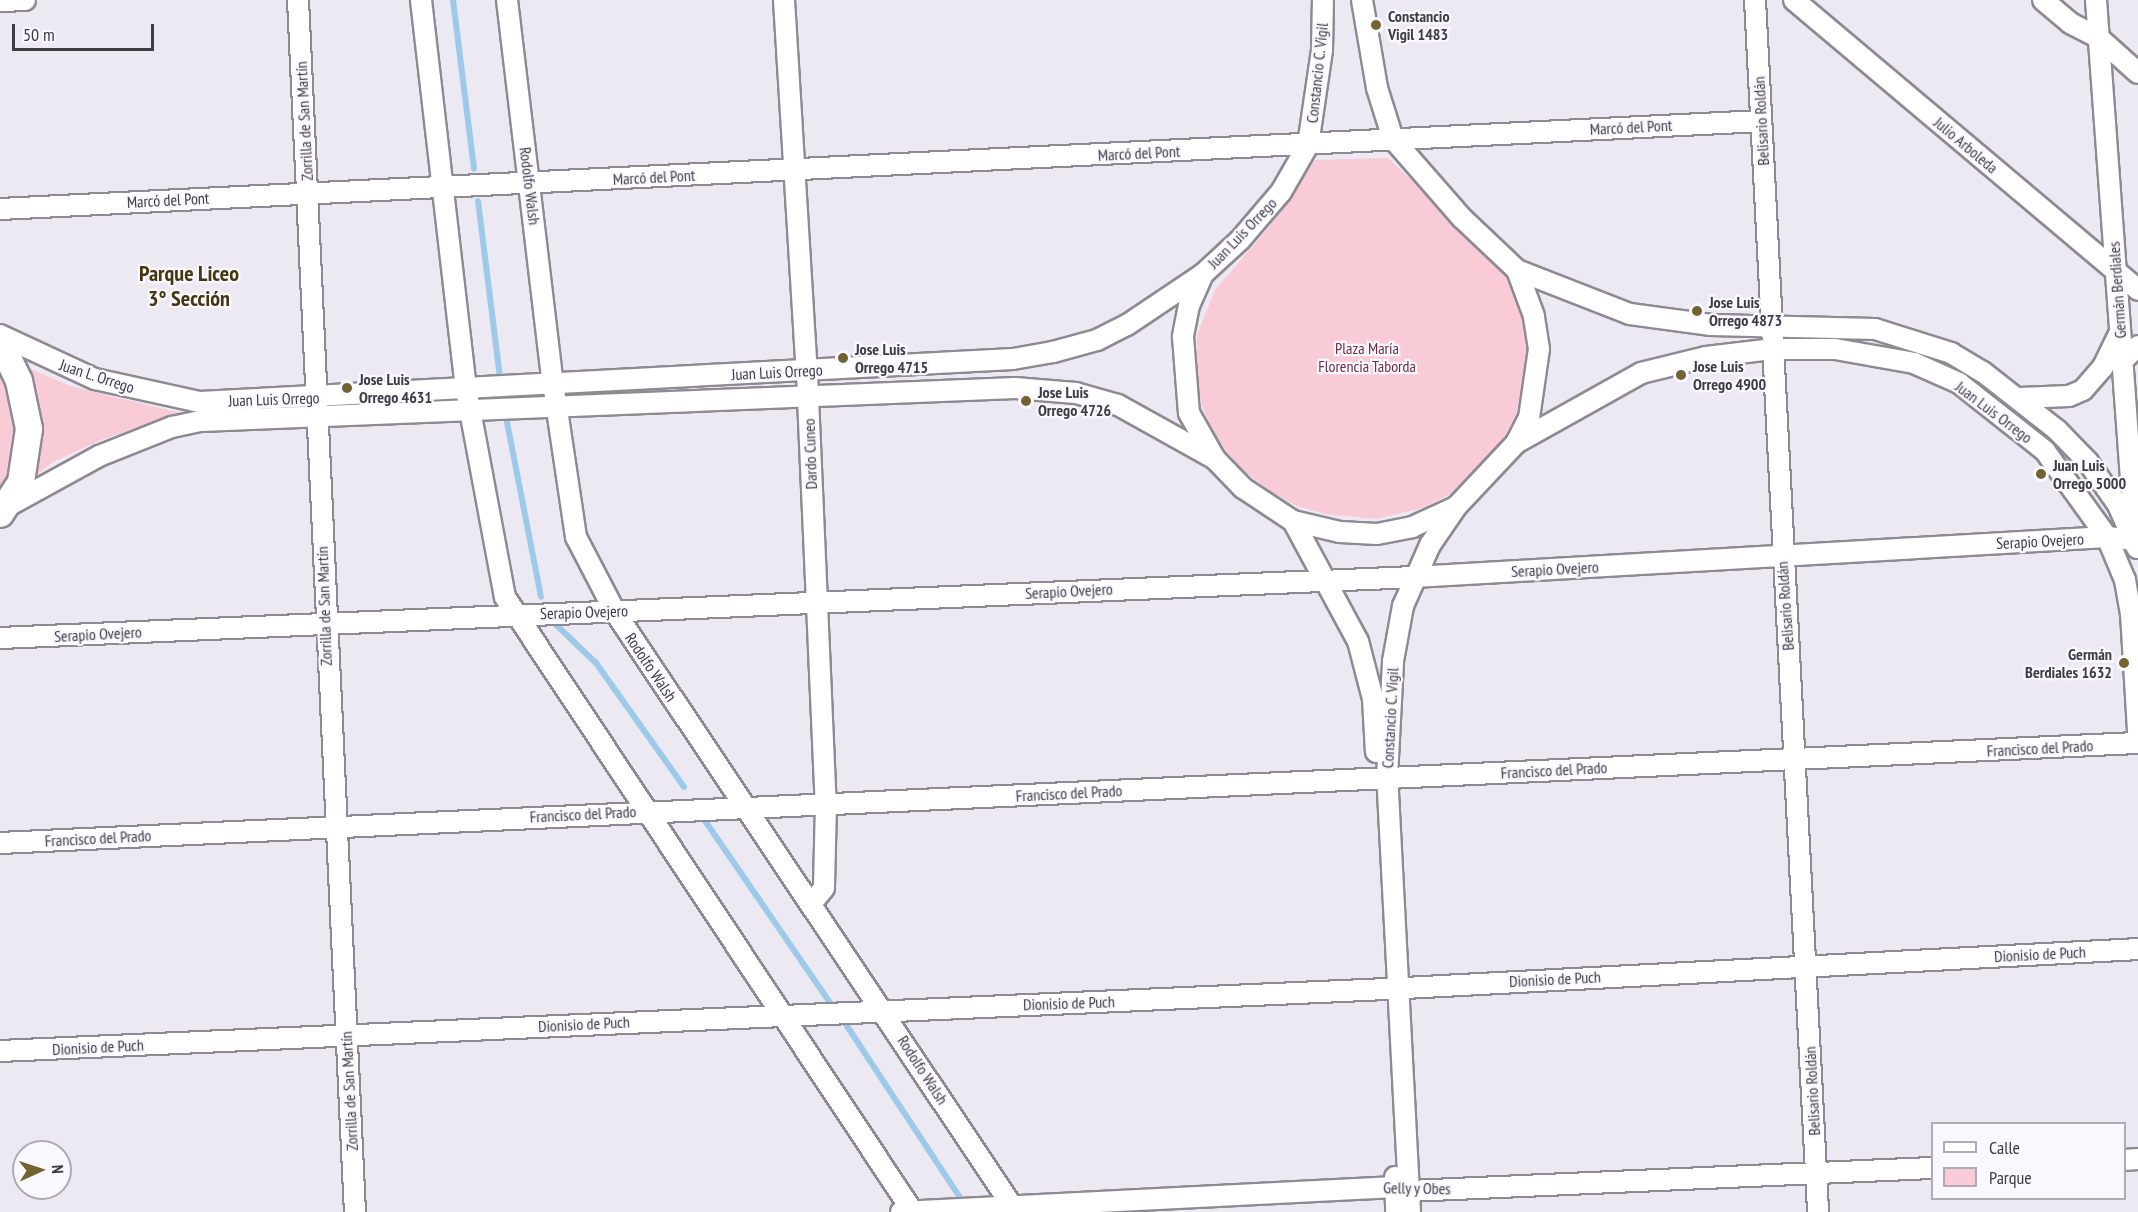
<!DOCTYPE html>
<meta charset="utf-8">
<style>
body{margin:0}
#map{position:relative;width:2138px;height:1212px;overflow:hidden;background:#ece9f3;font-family:"PT Sans Narrow",sans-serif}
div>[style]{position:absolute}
.green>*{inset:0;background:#f8cbd7}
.stream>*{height:6px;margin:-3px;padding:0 3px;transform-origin:3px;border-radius:3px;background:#9dcae9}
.roads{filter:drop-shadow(2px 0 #8d8a93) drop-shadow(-2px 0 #8d8a93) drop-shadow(0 2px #8d8a93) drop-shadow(0 -2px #8d8a93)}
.minor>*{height:20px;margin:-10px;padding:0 10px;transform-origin:10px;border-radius:10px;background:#fff}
.tertiary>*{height:26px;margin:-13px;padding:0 13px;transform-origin:13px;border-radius:13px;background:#fff}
.dots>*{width:16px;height:16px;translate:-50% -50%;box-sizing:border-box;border:3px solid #f9f7ff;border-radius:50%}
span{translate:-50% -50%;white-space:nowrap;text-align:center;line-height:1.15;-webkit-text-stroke:4.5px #f9f7ff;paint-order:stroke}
.poi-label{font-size:16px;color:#3d3c40;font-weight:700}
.left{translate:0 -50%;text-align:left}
.right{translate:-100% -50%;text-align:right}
.street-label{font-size:16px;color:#3d3c40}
.park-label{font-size:16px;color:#6d2d43}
.district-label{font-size:22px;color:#43370d;font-weight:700}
.legend{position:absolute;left:1931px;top:1122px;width:195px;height:78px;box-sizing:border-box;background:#f9f7ff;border:2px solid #aeacb3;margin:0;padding:8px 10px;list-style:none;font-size:18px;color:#3d3c40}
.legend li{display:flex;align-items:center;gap:12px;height:30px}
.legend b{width:30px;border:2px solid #aeacb3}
.north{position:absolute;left:12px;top:1140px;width:60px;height:60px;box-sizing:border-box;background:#f9f7ff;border:2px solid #aeacb3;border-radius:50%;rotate:87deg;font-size:16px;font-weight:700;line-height:24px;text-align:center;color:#3d3c40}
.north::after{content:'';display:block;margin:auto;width:21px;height:27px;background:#736331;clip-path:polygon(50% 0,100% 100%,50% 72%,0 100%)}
.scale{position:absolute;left:12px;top:24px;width:142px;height:27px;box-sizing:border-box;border:3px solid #3d3c40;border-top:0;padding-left:8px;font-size:18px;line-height:21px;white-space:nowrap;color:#3d3c40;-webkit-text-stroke:4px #f9f7ff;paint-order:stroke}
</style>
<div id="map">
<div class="green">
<div style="clip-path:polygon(1388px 158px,1497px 261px,1517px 296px,1527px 334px,1527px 377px,1516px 414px,1497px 450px,1467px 485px,1425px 507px,1377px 519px,1325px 514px,1297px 506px,1270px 491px,1244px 471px,1216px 440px,1202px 406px,1196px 375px,1197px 335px,1215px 290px,1270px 226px,1315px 160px)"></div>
<div style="clip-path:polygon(19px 364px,73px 387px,181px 413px,103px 439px,53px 462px,29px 481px)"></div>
<div style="clip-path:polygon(0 368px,8px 382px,14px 424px,12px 465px,0 496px)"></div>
</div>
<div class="stream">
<div style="left:453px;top:0;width:170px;rotate:82.9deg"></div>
<div style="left:478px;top:201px;width:177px;rotate:82.9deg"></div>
<div style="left:507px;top:422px;width:178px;rotate:79deg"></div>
<div style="left:550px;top:619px;width:64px;rotate:43.7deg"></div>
<div style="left:596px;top:663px;width:152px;rotate:54.6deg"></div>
<div style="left:701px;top:815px;width:229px;rotate:55.5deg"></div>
<div style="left:843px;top:1020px;width:222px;rotate:56.6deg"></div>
</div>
<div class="roads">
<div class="minor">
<div style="left:298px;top:0;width:1213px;rotate:87.31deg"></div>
<div style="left:421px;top:0;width:392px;rotate:83.4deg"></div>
<div style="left:466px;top:389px;width:212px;rotate:79.4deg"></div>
<div style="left:505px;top:597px;width:738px;rotate:56.44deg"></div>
<div style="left:507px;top:0;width:386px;rotate:83.2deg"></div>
<div style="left:553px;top:383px;width:156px;rotate:81.5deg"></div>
<div style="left:576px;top:537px;width:85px;rotate:62.5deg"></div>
<div style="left:615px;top:612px;width:722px;rotate:56.24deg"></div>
<div style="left:784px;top:0;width:399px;rotate:86.5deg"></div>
<div style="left:808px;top:398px;width:406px;rotate:87.5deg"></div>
<div style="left:826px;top:804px;width:84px;rotate:91.4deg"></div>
<div style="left:824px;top:888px;width:21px;rotate:129deg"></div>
<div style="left:1362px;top:0;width:89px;rotate:80.3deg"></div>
<div style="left:1377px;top:88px;width:53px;rotate:72.6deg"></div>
<div style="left:1393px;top:139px;width:105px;rotate:48.9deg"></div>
<div style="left:1462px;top:218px;width:76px;rotate:43.4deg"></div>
<div style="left:1517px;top:270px;width:121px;rotate:21.3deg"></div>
<div style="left:1630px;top:314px;width:82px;rotate:7.7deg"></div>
<div style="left:1711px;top:325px;width:164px;rotate:1.4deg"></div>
<div style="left:1875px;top:329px;width:80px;rotate:17.5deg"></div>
<div style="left:1951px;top:353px;width:37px;rotate:31deg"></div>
<div style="left:1983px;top:372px;width:94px;rotate:38.1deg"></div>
<div style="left:2057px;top:430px;width:45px;rotate:45.9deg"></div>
<div style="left:2088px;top:462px;width:52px;rotate:55.1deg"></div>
<div style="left:2118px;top:505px;width:47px;rotate:66.2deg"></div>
<div style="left:1755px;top:0;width:1214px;rotate:87.02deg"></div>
<div style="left:1794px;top:0;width:450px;rotate:40.1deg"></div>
<div style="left:2043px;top:0;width:35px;rotate:40deg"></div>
<div style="left:2070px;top:23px;width:33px;rotate:27deg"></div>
<div style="left:2099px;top:38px;width:52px;rotate:41.9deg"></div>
<div style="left:2096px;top:0;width:534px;rotate:85.82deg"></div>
<div style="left:0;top:1px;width:25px;rotate:-2deg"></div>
<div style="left:0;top:209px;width:1763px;rotate:-2.86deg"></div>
<div style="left:1203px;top:274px;width:34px;rotate:114deg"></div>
<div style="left:1189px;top:305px;width:33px;rotate:101deg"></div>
<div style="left:1183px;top:337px;width:76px;rotate:85.5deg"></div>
<div style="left:1189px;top:413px;width:53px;rotate:60.5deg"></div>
<div style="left:1215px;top:459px;width:40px;rotate:46deg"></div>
<div style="left:1243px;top:488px;width:60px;rotate:33.4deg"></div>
<div style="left:1293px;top:521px;width:48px;rotate:13.2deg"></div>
<div style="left:1340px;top:532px;width:37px;rotate:3deg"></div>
<div style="left:1377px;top:534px;width:36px;rotate:-11deg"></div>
<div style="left:1412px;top:527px;width:48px;rotate:-24.4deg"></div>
<div style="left:0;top:335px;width:105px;rotate:24.9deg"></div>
<div style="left:95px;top:379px;width:107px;rotate:12.4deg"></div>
<div style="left:200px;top:402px;width:814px;rotate:-3.03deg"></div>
<div style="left:1013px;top:359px;width:41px;rotate:-9.9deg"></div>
<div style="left:1053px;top:352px;width:46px;rotate:-15.3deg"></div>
<div style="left:1097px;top:340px;width:34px;rotate:-27deg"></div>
<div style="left:1127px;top:325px;width:92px;rotate:-33.9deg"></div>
<div style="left:1203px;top:274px;width:50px;rotate:-42.6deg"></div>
<div style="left:1240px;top:240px;width:63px;rotate:-49.5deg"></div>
<div style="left:1281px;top:192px;width:54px;rotate:-60.1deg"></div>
<div style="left:1308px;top:145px;width:96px;rotate:-81.6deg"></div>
<div style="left:1322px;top:50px;width:50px;rotate:-88.9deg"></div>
<div style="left:2122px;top:361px;width:22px;rotate:-43deg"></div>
<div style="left:2020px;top:398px;width:49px;rotate:-2.3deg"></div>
<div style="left:2069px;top:396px;width:15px;rotate:-23deg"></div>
<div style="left:2083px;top:390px;width:30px;rotate:-49deg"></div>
<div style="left:2103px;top:367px;width:37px;rotate:-64deg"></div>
<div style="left:1516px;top:443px;width:143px;rotate:-29.2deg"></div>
<div style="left:1641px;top:373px;width:67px;rotate:-13.8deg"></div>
<div style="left:1706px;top:357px;width:66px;rotate:-6.9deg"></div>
<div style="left:1772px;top:349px;width:63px"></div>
<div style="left:1835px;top:349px;width:80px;rotate:10deg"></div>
<div style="left:1914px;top:363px;width:49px;rotate:24deg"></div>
<div style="left:1959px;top:383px;width:110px;rotate:38.3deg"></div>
<div style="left:2045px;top:451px;width:106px;rotate:54.2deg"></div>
<div style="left:2107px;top:537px;width:47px;rotate:67.3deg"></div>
<div style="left:2125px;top:580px;width:34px;rotate:80deg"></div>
<div style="left:2131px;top:613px;width:119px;rotate:86.6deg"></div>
<div style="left:8px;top:506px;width:104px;rotate:-28.8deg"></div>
<div style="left:99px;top:456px;width:79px;rotate:-21.7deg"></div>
<div style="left:172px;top:427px;width:30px;rotate:-12deg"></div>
<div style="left:201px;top:421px;width:815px;rotate:-2.32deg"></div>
<div style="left:1015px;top:388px;width:61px;rotate:4.7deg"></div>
<div style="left:1076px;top:393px;width:44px;rotate:15.9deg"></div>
<div style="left:1118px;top:405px;width:111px;rotate:29.1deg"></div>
<div style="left:1293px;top:521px;width:136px;rotate:61.6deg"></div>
<div style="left:1358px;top:641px;width:60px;rotate:75.5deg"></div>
<div style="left:1373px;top:699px;width:53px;rotate:86.8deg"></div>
<div style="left:0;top:638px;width:1415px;rotate:-2.47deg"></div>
<div style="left:1414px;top:577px;width:694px;rotate:-3.3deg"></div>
<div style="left:2107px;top:537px;width:31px;rotate:6deg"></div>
<div style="left:0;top:843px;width:2140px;rotate:-2.68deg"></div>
<div style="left:0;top:1051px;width:1387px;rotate:-2.56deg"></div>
<div style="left:1386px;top:989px;width:753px;rotate:-3.04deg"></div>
<div style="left:2124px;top:1160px;width:14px;rotate:-4deg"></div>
<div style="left:1395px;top:1177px;width:35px;rotate:88deg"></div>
<div style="left:901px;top:1212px;width:495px;rotate:-2.9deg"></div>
<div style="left:1395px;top:1187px;width:15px;rotate:16deg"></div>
<div style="left:1409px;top:1191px;width:524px;rotate:-2.52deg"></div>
<div style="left:1410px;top:1212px;width:436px;rotate:-93deg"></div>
<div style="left:1387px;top:777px;width:116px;rotate:-87deg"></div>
<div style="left:1393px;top:661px;width:56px;rotate:-79.7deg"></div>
<div style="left:1403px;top:606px;width:67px;rotate:-66.1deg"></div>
<div style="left:1430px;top:545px;width:46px;rotate:-55.6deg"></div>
<div style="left:1456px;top:507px;width:88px;rotate:-46.8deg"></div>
<div style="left:1516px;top:443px;width:28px;rotate:-63deg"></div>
<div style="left:1529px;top:418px;width:70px;rotate:-81.8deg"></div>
<div style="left:1539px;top:349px;width:33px;rotate:-99deg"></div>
<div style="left:1534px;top:316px;width:49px;rotate:-110.3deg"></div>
</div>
<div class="tertiary">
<div style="left:0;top:341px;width:44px;rotate:64.6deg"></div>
<div style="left:19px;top:381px;width:49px;rotate:78.2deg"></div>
<div style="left:29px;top:429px;width:54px;rotate:98.6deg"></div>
<div style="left:21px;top:482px;width:38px;rotate:123deg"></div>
</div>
</div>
<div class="dots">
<div style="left:1376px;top:25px;background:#736331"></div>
<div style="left:1697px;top:311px;background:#736331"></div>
<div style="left:843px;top:358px;background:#736331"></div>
<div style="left:1681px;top:375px;background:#736331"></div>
<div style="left:347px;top:388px;background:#736331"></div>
<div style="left:1026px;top:401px;background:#736331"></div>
<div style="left:2041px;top:474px;background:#736331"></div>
<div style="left:2124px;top:663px;background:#736331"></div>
</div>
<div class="poi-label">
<span class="left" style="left:1388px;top:25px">Constancio<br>Vigil 1483</span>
<span class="left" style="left:1709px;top:311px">Jose Luis<br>Orrego 4873</span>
<span class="left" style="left:855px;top:358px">Jose Luis<br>Orrego 4715</span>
<span class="left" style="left:1693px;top:375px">Jose Luis<br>Orrego 4900</span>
<span class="left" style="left:359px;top:388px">Jose Luis<br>Orrego 4631</span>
<span class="left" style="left:1038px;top:401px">Jose Luis<br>Orrego 4726</span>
<span class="left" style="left:2053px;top:474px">Juan Luis<br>Orrego 5000</span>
<span class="right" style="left:2112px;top:663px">Germán<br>Berdiales 1632</span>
</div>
<div class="street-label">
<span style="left:1317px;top:73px;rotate:-84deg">Constancio C. Vigil</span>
<span style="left:304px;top:121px;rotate:-93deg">Zorrilla de San Martín</span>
<span style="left:1761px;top:121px;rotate:-93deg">Belisario Roldán</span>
<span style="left:1631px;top:127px;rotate:-3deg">Marcó del Pont</span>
<span style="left:1966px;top:145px;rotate:40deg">Julio Arboleda</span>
<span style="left:1139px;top:153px;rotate:-3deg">Marcó del Pont</span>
<span style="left:654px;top:177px;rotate:-3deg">Marcó del Pont</span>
<span style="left:530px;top:186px;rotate:83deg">Rodolfo Walsh</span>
<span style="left:168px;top:200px;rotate:-3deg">Marcó del Pont</span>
<span style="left:1242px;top:233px;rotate:-46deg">Juan Luis Orrego</span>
<span style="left:2117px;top:290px;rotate:-94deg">Germán Berdiales</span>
<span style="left:777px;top:372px;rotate:-3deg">Juan Luis Orrego</span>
<span style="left:97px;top:376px;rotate:18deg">Juan L. Orrego</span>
<span style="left:274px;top:399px;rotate:-2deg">Juan Luis Orrego</span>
<span style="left:1994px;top:412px;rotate:37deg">Juan Luis Orrego</span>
<span style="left:810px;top:454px;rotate:-92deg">Dardo Cuneo</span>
<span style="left:2040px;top:541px;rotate:-3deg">Serapio Ovejero</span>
<span style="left:1555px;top:569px;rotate:-3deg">Serapio Ovejero</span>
<span style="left:1069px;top:591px;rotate:-3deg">Serapio Ovejero</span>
<span style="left:324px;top:606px;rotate:-92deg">Zorrilla de San Martín</span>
<span style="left:1785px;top:606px;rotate:-94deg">Belisario Roldán</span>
<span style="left:584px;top:612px;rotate:-2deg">Serapio Ovejero</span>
<span style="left:98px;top:634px;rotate:-3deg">Serapio Ovejero</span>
<span style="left:651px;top:667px;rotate:56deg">Rodolfo Walsh</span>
<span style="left:1390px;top:718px;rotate:-87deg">Constancio C. Vigil</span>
<span style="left:2040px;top:748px;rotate:-3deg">Francisco del Prado</span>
<span style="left:1554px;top:770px;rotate:-3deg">Francisco del Prado</span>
<span style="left:1069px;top:793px;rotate:-3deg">Francisco del Prado</span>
<span style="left:583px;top:814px;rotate:-3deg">Francisco del Prado</span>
<span style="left:98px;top:838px;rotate:-3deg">Francisco del Prado</span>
<span style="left:2040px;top:954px;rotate:-3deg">Dionisio de Puch</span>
<span style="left:1555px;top:979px;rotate:-3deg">Dionisio de Puch</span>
<span style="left:1069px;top:1003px;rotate:-2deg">Dionisio de Puch</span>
<span style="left:584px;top:1024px;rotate:-3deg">Dionisio de Puch</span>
<span style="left:98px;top:1047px;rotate:-3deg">Dionisio de Puch</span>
<span style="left:923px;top:1070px;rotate:57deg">Rodolfo Walsh</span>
<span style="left:349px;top:1091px;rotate:-93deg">Zorrilla de San Martín</span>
<span style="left:1812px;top:1091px;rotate:-93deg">Belisario Roldán</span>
<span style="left:1417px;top:1188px;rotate:1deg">Gelly y Obes</span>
</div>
<div class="park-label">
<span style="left:1367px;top:357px">Plaza María<br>Florencia Taborda</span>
</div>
<div class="district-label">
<span style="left:189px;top:286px">Parque Liceo<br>3° Sección</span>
</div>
<ul class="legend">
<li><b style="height:8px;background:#fff"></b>Calle</li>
<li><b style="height:16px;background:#f8cbd7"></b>Parque</li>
</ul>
<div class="north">N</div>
<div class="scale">50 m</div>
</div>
